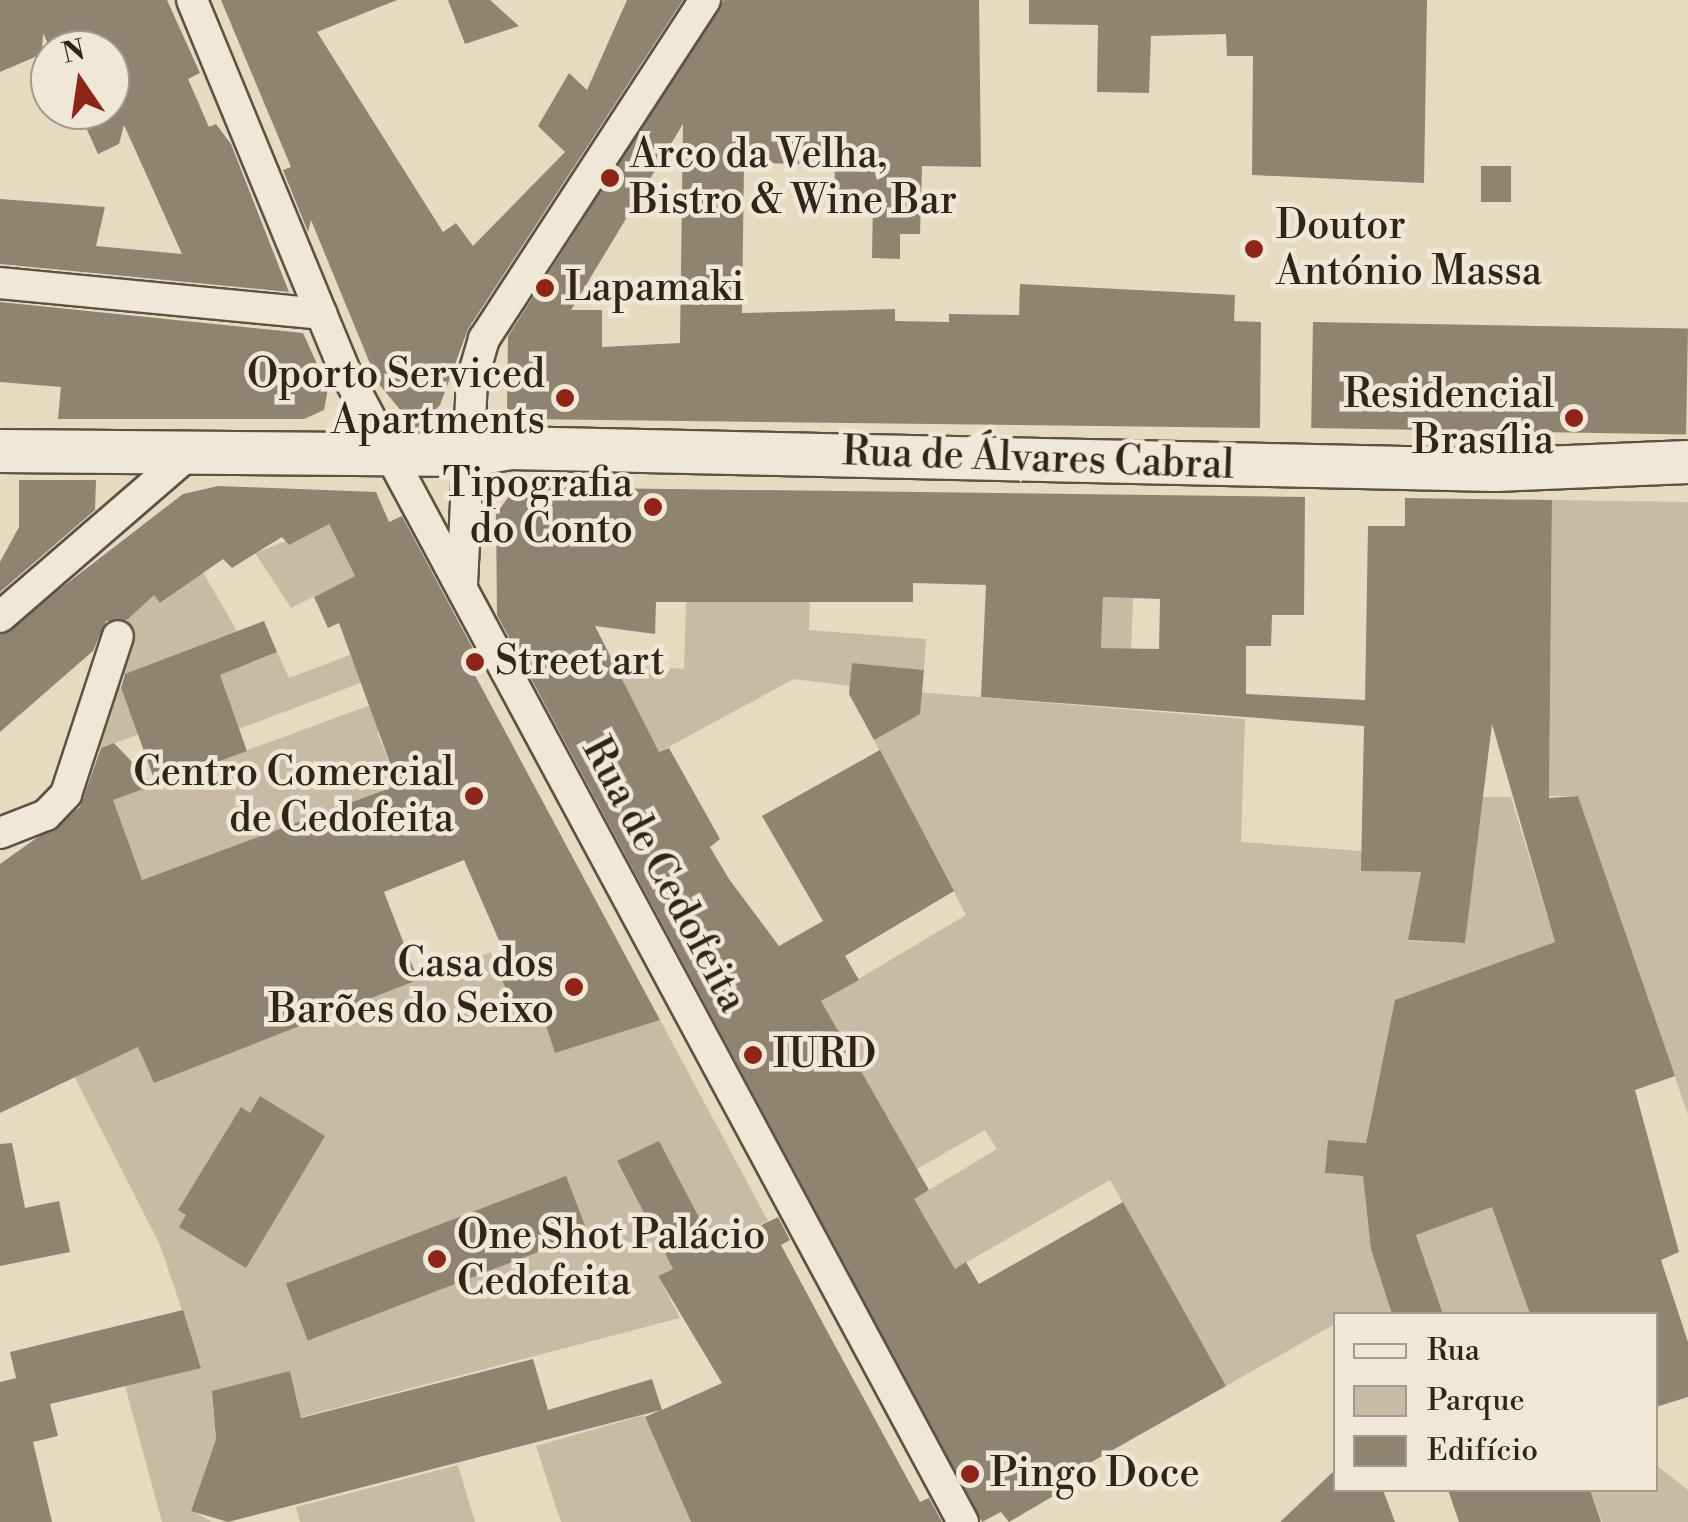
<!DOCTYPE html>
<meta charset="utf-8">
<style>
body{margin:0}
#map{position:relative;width:1688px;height:1522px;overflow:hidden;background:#e6dbc0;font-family:"Libre Bodoni",serif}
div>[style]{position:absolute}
.green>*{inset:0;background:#c7bca3;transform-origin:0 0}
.building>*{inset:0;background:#8f846f;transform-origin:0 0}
.roads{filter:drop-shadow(2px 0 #5e5241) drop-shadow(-2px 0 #5e5241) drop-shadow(0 2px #5e5241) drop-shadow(0 -2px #5e5241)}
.minor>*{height:30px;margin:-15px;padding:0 15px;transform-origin:15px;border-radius:15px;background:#efe8d6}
.secondary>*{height:42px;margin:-21px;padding:0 21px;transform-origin:21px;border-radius:21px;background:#efe8d6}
.dots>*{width:28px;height:28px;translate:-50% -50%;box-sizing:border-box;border:5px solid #efe8d6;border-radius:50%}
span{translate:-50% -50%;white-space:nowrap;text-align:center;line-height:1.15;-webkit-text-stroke:9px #efe8d6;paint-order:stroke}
.poi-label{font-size:40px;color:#302517}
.left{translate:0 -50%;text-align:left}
.right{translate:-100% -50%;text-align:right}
.street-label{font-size:40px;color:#302517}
.legend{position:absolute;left:1333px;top:1312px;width:325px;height:180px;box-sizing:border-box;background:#efe8d6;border:2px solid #a39a8a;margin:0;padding:12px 18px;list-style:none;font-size:30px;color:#302517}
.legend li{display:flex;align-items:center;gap:20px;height:50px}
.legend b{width:50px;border:2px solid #a39a8a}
.north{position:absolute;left:30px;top:30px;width:100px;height:100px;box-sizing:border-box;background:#efe8d6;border:2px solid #a39a8a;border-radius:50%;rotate:347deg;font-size:28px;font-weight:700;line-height:40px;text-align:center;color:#302517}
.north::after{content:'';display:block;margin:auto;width:35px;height:45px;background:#8f2418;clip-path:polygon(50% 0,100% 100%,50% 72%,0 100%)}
</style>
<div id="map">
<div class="green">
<div style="clip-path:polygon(1552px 500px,1688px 502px,1688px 1115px,1578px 796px,1549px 796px)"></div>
<div style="clip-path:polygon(329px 524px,355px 576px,291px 608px,255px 553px)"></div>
<div style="clip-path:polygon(203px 572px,237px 631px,117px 678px,129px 710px,229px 671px,244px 646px,251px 663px,277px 652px,289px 678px,352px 654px,363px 682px,239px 729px,157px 728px,94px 750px,128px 637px,128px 605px,147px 587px,161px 603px)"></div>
<div style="left:1103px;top:597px;width:30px;height:51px;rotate:2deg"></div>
<div style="clip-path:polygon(686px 602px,810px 602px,809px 630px,926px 639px,924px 670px,852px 663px,850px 686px,794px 679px,659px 752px,614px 664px,684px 669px)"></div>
<div style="clip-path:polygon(905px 691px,1245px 719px,1241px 842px,1362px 851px,1362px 871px,1421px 872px,1408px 941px,1465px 943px,1481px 797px,1511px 797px,1555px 942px,1395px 1001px,1366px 1143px,1329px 1140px,1326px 1173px,1363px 1176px,1392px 1314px,1336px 1314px,1335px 1324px,1226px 1386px,1110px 1180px,955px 1269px,914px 1199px,997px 1149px,985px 1130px,917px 1169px,837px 1030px,813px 1006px,966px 915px,874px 740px)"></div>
<div style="clip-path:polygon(384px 700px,394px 724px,377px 732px,398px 785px,142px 880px,87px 809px)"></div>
<div style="clip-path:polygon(491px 952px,514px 1009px,538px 1002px,555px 1053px,660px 1020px,768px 1221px,715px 1248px,659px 1142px,617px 1162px,673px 1269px,658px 1276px,680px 1318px,301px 1417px,290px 1371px,213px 1406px,216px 1439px,191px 1510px,212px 1522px,162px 1522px,125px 1386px,201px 1367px,160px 1245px,74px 1076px,139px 1047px,154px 1083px)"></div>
<div style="clip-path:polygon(1492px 1207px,1530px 1314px,1443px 1314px,1416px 1235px)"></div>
<div style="clip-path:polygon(644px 1415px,691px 1522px,561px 1522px,536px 1446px)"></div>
<div style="clip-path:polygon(458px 1465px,475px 1522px,300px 1522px,296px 1507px)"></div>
<div style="clip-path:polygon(1656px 1465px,1688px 1490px,1688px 1522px,1602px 1522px,1590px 1490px,1656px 1490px)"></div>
</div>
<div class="building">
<div style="clip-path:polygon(0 0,167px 0,200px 73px,188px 79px,209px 127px,216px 124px,231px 144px,289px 292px,0 264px,0 199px,105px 207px,96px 246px,182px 254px,124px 125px,119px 144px,98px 154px,78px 110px,117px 110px,110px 50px,51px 50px,43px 33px,42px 54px,0 72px)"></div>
<div style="clip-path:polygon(221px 0,397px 0,317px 32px,443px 232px,456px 223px,473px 246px,565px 152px,538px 126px,569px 73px,587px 90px,627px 0,683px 0,468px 329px,440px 405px,416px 429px,378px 383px,311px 220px,308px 232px,283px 170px,291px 167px)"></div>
<div style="clip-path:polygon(448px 0,490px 0,519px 26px,465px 44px)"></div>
<div style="clip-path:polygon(evenodd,724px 0,979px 0,981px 167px,922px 166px,920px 234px,900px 234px,900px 259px,872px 258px,873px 197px,834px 197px,835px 164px,744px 163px,742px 313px,895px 309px,895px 321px,949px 322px,949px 314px,1019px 315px,1020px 284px,1235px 295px,1234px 321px,1261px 322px,1260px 428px,521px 419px,507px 408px,508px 336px,724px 0,683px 124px,680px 343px,602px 347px,602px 310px,571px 310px,683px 124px)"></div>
<div style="clip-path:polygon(1029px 0,1427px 0,1424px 183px,1252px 175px,1253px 56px,1227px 56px,1226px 34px,1151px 36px,1149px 93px,1097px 92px,1098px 25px,1029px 24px)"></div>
<div style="left:1481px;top:166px;width:30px;height:36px"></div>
<div style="clip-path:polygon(0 302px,303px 333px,328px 388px,324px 410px,304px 419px,58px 419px,61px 387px,0 382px)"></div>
<div style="left:1313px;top:322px;width:375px;height:106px;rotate:1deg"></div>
<div style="clip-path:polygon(19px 480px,96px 480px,95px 510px,0 592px,0 562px,19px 527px)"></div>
<div style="clip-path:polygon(218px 486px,376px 492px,389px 522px,402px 516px,480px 662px,470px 666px,660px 1020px,555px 1053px,538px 1002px,514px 1010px,499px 972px,511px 968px,464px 860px,384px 892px,418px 980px,154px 1083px,138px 1047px,0 1113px,0 864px,80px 807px,101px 748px,114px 743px,154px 785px,113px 800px,142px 880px,398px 785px,339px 623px,328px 628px,314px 597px,355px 576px,329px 524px,289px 545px,282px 537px,232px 568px,223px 559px,160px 603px,154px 595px,127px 620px,106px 621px,93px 651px,0 732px,0 635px,183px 494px)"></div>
<div style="clip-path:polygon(evenodd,516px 487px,1305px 497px,1304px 615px,1272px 615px,1271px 646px,1246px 646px,1246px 694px,1365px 700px,1368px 526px,1405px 526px,1405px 498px,1552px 500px,1549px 798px,1578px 796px,1675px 1076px,1635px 1090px,1679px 1252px,1661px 1260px,1688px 1342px,1688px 1397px,1656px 1407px,1656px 1314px,1530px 1314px,1492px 1207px,1416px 1235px,1443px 1314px,1392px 1314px,1371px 1249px,1363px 1176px,1325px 1173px,1328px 1140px,1366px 1143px,1395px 1000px,1555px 942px,1492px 724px,1465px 943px,1408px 940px,1421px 872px,1361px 871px,1364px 726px,981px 697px,986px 585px,913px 583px,913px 602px,656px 602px,655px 634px,595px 626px,659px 752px,669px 748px,720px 839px,710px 847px,729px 879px,779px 946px,823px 921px,762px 816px,880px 750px,954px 891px,845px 956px,859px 980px,821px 1001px,929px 1190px,914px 1199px,955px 1269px,966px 1262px,979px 1284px,1123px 1202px,1226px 1386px,1049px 1486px,1055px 1495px,1009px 1522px,1001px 1512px,982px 1522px,497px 615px,496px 514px,516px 487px,1103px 597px,1160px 599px,1159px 649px,1101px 648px,1103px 597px)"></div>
<div style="clip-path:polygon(264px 621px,277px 652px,220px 675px,247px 751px,156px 784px,121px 688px,125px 674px)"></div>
<div style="clip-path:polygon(852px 663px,924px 670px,920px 714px,874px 740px,849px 694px)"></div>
<div style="clip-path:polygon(260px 1096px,325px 1136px,246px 1268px,179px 1227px,186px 1215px,178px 1210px,241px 1107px,250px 1113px)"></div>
<div style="clip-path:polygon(659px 1141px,715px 1248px,778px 1217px,790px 1240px,781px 1245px,826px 1329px,920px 1502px,929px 1498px,942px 1522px,691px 1522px,645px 1417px,661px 1410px,228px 1522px,191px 1511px,216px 1439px,212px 1391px,290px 1371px,301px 1418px,533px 1359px,548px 1410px,652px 1379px,662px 1410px,722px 1383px,658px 1276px,673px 1269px,617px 1161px)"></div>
<div style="clip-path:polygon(12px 1143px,25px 1208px,59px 1201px,70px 1252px,0 1266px,0 1144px)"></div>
<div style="left:566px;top:1176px;width:61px;height:300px;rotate:69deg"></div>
<div style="clip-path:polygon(183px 1310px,201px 1368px,50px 1404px,58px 1436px,33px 1442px,52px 1522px,0 1522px,0 1382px,16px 1378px,10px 1352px)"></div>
<div style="clip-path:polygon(1336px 1469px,1336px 1490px,1383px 1490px,1395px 1522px,1280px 1522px)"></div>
<div style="clip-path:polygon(1448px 1490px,1590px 1490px,1601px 1522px,1459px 1522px)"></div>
</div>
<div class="roads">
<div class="minor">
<div style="left:192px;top:0;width:404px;rotate:67.6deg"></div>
<div style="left:346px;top:373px;width:1304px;rotate:61.76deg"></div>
<div style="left:0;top:283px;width:323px;rotate:5.5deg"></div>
<div style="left:462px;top:584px;width:204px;rotate:-87.2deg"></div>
<div style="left:472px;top:380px;width:43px;rotate:-73.7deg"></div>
<div style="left:484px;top:339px;width:405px;rotate:-56.9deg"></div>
<div style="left:0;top:617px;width:251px;rotate:-40.8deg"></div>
<div style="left:0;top:833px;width:49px;rotate:-21.4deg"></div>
<div style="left:46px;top:815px;width:29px;rotate:-46deg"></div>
<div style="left:66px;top:794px;width:166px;rotate:-71.8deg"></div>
</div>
<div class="secondary">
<div style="left:0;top:451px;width:471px;rotate:0.5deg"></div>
<div style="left:471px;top:455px;width:40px;rotate:-10deg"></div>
<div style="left:510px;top:448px;width:985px;rotate:1.28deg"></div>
<div style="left:1495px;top:470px;width:193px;rotate:-2.4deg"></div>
</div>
</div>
<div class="dots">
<div style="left:610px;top:178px;background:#8f2418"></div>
<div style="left:1254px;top:249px;background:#8f2418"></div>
<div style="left:545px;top:288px;background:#8f2418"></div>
<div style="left:565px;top:398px;background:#8f2418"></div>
<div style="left:1574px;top:418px;background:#8f2418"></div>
<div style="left:653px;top:507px;background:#8f2418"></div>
<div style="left:475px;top:662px;background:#8f2418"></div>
<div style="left:474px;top:796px;background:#8f2418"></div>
<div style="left:574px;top:987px;background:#8f2418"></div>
<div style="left:753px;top:1055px;background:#8f2418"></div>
<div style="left:437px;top:1259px;background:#8f2418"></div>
<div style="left:970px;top:1474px;background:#8f2418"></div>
</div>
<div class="poi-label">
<span class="left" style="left:630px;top:178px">Arco da Velha,<br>Bistro &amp; Wine Bar</span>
<span class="left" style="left:1276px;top:249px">Doutor<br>António Massa</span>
<span class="left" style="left:565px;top:288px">Lapamaki</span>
<span class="right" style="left:545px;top:398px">Oporto Serviced<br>Apartments</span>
<span class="right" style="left:1554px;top:418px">Residencial<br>Brasília</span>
<span class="right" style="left:633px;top:507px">Tipografia<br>do Conto</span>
<span class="left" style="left:495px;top:662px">Street art</span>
<span class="right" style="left:454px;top:796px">Centro Comercial<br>de Cedofeita</span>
<span class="right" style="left:554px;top:987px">Casa dos<br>Barões do Seixo</span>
<span class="left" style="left:773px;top:1055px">IURD</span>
<span class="left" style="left:457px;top:1259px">One Shot Palácio<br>Cedofeita</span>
<span class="left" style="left:990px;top:1474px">Pingo Doce</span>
</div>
<div class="street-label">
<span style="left:1038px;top:459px;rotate:2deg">Rua de Álvares Cabral</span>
<span style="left:664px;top:875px;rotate:62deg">Rua de Cedofeita</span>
</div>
<ul class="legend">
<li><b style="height:12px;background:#efe8d6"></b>Rua</li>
<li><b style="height:28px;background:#c7bca3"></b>Parque</li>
<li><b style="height:28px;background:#8f846f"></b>Edifício</li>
</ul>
<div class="north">N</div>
</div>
